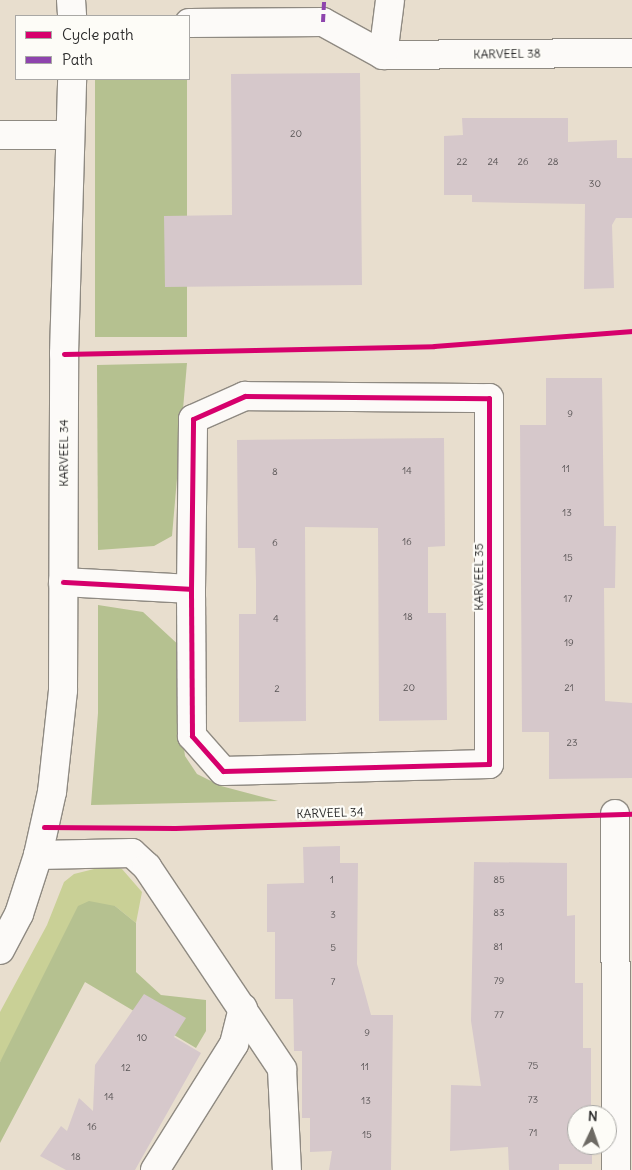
<!DOCTYPE html>
<style>
body{margin:0}
#map{position:relative;width:632px;height:1170px;overflow:hidden;background:#e8dece;font-family:Delius,sans-serif}
div>[style]{position:absolute}
.green>*{inset:0;background:#c9d096}
.forest>*{inset:0;background:#b5c190;transform-origin:0 0}
.building>*{inset:0;background:#d6c8cb}
.roads{filter:drop-shadow(1px 0 #8f8a82) drop-shadow(-1px 0 #8f8a82) drop-shadow(0 1px #8f8a82) drop-shadow(0 -1px #8f8a82)}
.minor>*{height:28px;margin:-14px;padding:0 14px;transform-origin:14px;border-radius:14px;background:#fcfaf8}
.quiet>*{height:4px;margin-top:-2px;transform-origin:0;background:repeating-linear-gradient(90deg,#8e44ad 0 8px,transparent 0 12px)}
.cycleway>*{height:5px;margin:-2.5px;padding:0 2.5px;transform-origin:2.5px;border-radius:2.5px;background:#d6006c}
span{translate:-50% -50%;white-space:nowrap;text-align:center;line-height:1.15;-webkit-text-stroke:4.5px #fdfcf7;paint-order:stroke}
.number-label{font-size:10px;color:#565253}
.number-label span{-webkit-text-stroke-width:0}
.street-label{font-size:12px;color:#2b2b2b}
.legend{position:absolute;left:15px;top:15px;width:175px;height:65px;box-sizing:border-box;background:#fdfcf7;border:1px solid #a9a8a5;margin:0;padding:6px 9px;list-style:none;font-size:15px;color:#2b2b2b}
.legend li{display:flex;align-items:center;gap:10px;height:25px}
.legend b{width:25px;border:1px solid #a9a8a5}
.north{position:absolute;left:567px;top:1105px;width:50px;height:50px;box-sizing:border-box;background:#fdfcf7;border:1px solid #a9a8a5;border-radius:50%;rotate:3deg;font-size:14px;font-weight:700;line-height:20px;text-align:center;color:#2b2b2b}
.north::after{content:'';display:block;margin:auto;width:18px;height:22px;background:#6d6a64;clip-path:polygon(50% 0,100% 100%,50% 72%,0 100%)}
</style>
<div id="map">
<div class="green">
<div style="clip-path:polygon(106px 866px,122px 869px,142px 892px,136px 923px,115px 906px,0 1062px,0 1012px,47px 925px,64px 882px,74px 874px)"></div>
</div>
<div class="forest">
<div style="left:95px;top:79px;width:92px;height:258px"></div>
<div style="clip-path:polygon(187px 363px,172px 536px,154px 546px,98px 550px,97px 365px)"></div>
<div style="clip-path:polygon(98px 605px,143px 612px,183px 649px,180px 718px,185px 756px,197px 774px,221px 786px,278px 801px,91px 805px,98px 713px)"></div>
<div style="clip-path:polygon(89px 901px,115px 906px,136px 923px,136px 972px,161px 995px,206px 1000px,206px 1031px,196px 1048px,85px 982px,0 1143px,0 1062px,78px 906px)"></div>
</div>
<div class="building">
<div style="clip-path:polygon(360px 73px,362px 285px,165px 287px,164px 216px,232px 215px,231px 74px)"></div>
<div style="clip-path:polygon(462px 118px,568px 118px,568px 142px,617px 140px,617px 158px,632px 158px,632px 218px,616px 218px,612px 225px,614px 288px,584px 289px,585px 204px,472px 202px,472px 195px,444px 195px,444px 136px,463px 135px)"></div>
<div style="clip-path:polygon(546px 378px,602px 378px,604px 526px,616px 526px,615px 588px,604px 588px,605px 701px,632px 703px,632px 778px,549px 779px,549px 732px,522px 732px,520px 425px,546px 425px)"></div>
<div style="clip-path:polygon(444px 438px,445px 546px,428px 547px,428px 613px,446px 613px,447px 720px,379px 721px,378px 528px,305px 527px,306px 721px,239px 722px,239px 614px,256px 614px,256px 581px,255px 548px,238px 548px,237px 440px)"></div>
<div style="clip-path:polygon(340px 846px,340px 863px,358px 863px,357px 964px,371px 1015px,393px 1015px,391px 1170px,329px 1170px,332px 1151px,310px 1152px,310px 1118px,302px 1118px,302px 1051px,294px 1051px,293px 999px,275px 999px,275px 932px,267px 932px,267px 884px,304px 883px,303px 847px)"></div>
<div style="clip-path:polygon(474px 862px,567px 863px,567px 916px,575px 915px,575px 983px,583px 983px,583px 1048px,591px 1048px,591px 1115px,577px 1115px,577px 1145px,592px 1145px,592px 1164px,559px 1164px,559px 1170px,509px 1170px,508px 1147px,450px 1151px,451px 1085px,481px 1086px,471px 1021px)"></div>
<div style="clip-path:polygon(144px 994px,186px 1018px,174px 1037px,201px 1053px,135px 1170px,66px 1170px,40px 1156px,61px 1126px,67px 1131px,79px 1098px,93px 1111px,95px 1065px)"></div>
</div>
<div class="roads">
<div class="minor">
<div style="left:71px;top:0;width:16px;rotate:86deg"></div>
<div style="left:189px;top:23px;width:134px;rotate:-0.4deg"></div>
<div style="left:323px;top:22px;width:68px;rotate:28.8deg"></div>
<div style="left:383px;top:55px;width:249px;rotate:-0.5deg"></div>
<div style="left:383px;top:55px;width:55px;rotate:-82.7deg"></div>
<div style="left:0;top:135px;width:69px"></div>
<div style="left:63px;top:582px;width:128px;rotate:3.1deg"></div>
<div style="left:191px;top:589px;width:170px;rotate:-89.3deg"></div>
<div style="left:193px;top:419px;width:57px;rotate:-23.9deg"></div>
<div style="left:245px;top:396px;width:244px;rotate:0.5deg"></div>
<div style="left:489px;top:398px;width:366px;rotate:90deg"></div>
<div style="left:489px;top:764px;width:266px;rotate:178.5deg"></div>
<div style="left:223px;top:771px;width:47px;rotate:-131.5deg"></div>
<div style="left:192px;top:736px;width:147px;rotate:-90.4deg"></div>
<div style="left:615px;top:814px;width:356px;rotate:89.8deg"></div>
<div style="left:38px;top:855px;width:94px;rotate:-1.2deg"></div>
<div style="left:132px;top:853px;width:21px;rotate:43deg"></div>
<div style="left:147px;top:867px;width:243px;rotate:56.2deg"></div>
<div style="left:282px;top:1069px;width:101px;rotate:87.2deg"></div>
<div style="left:0;top:950px;width:41px;rotate:-62.2deg"></div>
<div style="left:19px;top:914px;width:62px;rotate:-72.1deg"></div>
<div style="left:38px;top:855px;width:65px;rotate:-77.5deg"></div>
<div style="left:52px;top:792px;width:103px;rotate:-83.8deg"></div>
<div style="left:63px;top:690px;width:336px;rotate:-89.8deg"></div>
<div style="left:64px;top:354px;width:275px;rotate:-88.3deg"></div>
<div style="left:155px;top:1170px;width:149px;rotate:-57.9deg"></div>
<div style="left:234px;top:1044px;width:37px;rotate:-76deg"></div>
</div>
</div>
<div class="quiet">
<div style="left:323px;top:22px;width:22px;rotate:-87deg"></div>
</div>
<div class="cycleway">
<div style="left:64px;top:354px;width:370px;rotate:-1.2deg"></div>
<div style="left:434px;top:346px;width:199px;rotate:-4.3deg"></div>
<div style="left:63px;top:582px;width:128px;rotate:3.1deg"></div>
<div style="left:191px;top:589px;width:170px;rotate:-89.3deg"></div>
<div style="left:193px;top:419px;width:57px;rotate:-23.9deg"></div>
<div style="left:245px;top:396px;width:244px;rotate:0.5deg"></div>
<div style="left:489px;top:398px;width:366px;rotate:90deg"></div>
<div style="left:489px;top:764px;width:266px;rotate:178.5deg"></div>
<div style="left:223px;top:771px;width:47px;rotate:-131.5deg"></div>
<div style="left:192px;top:736px;width:147px;rotate:-90.4deg"></div>
<div style="left:44px;top:827px;width:131px;rotate:0.4deg"></div>
<div style="left:175px;top:828px;width:457px;rotate:-1.8deg"></div>
</div>
<div class="number-label">
<span style="left:296px;top:134px">20</span>
<span style="left:462px;top:162px">22</span>
<span style="left:493px;top:162px">24</span>
<span style="left:523px;top:162px">26</span>
<span style="left:553px;top:162px">28</span>
<span style="left:595px;top:184px">30</span>
<span style="left:570px;top:414px">9</span>
<span style="left:566px;top:469px">11</span>
<span style="left:407px;top:471px">14</span>
<span style="left:275px;top:472px">8</span>
<span style="left:567px;top:513px">13</span>
<span style="left:407px;top:542px">16</span>
<span style="left:275px;top:543px">6</span>
<span style="left:568px;top:558px">15</span>
<span style="left:568px;top:599px">17</span>
<span style="left:408px;top:617px">18</span>
<span style="left:276px;top:619px">4</span>
<span style="left:569px;top:643px">19</span>
<span style="left:409px;top:688px">20</span>
<span style="left:569px;top:688px">21</span>
<span style="left:277px;top:689px">2</span>
<span style="left:572px;top:743px">23</span>
<span style="left:332px;top:880px">1</span>
<span style="left:499px;top:880px">85</span>
<span style="left:499px;top:913px">83</span>
<span style="left:333px;top:915px">3</span>
<span style="left:498px;top:947px">81</span>
<span style="left:333px;top:948px">5</span>
<span style="left:499px;top:981px">79</span>
<span style="left:333px;top:982px">7</span>
<span style="left:499px;top:1015px">77</span>
<span style="left:367px;top:1033px">9</span>
<span style="left:142px;top:1038px">10</span>
<span style="left:533px;top:1066px">75</span>
<span style="left:365px;top:1067px">11</span>
<span style="left:126px;top:1068px">12</span>
<span style="left:109px;top:1097px">14</span>
<span style="left:533px;top:1100px">73</span>
<span style="left:366px;top:1101px">13</span>
<span style="left:92px;top:1127px">16</span>
<span style="left:533px;top:1133px">71</span>
<span style="left:367px;top:1135px">15</span>
<span style="left:76px;top:1157px">18</span>
</div>
<div class="street-label">
<span style="left:507px;top:54px;rotate:-1deg">KARVEEL 38</span>
<span style="left:64px;top:453px;rotate:-90deg">KARVEEL 34</span>
<span style="left:479px;top:577px;rotate:-90deg">KARVEEL 35</span>
<span style="left:330px;top:813px;rotate:-2deg">KARVEEL 34</span>
</div>
<ul class="legend">
<li><b style="height:6px;background:#d6006c"></b>Cycle path</li>
<li><b style="height:6px;background:#8e44ad"></b>Path</li>
</ul>
<div class="north">N</div>
</div>
